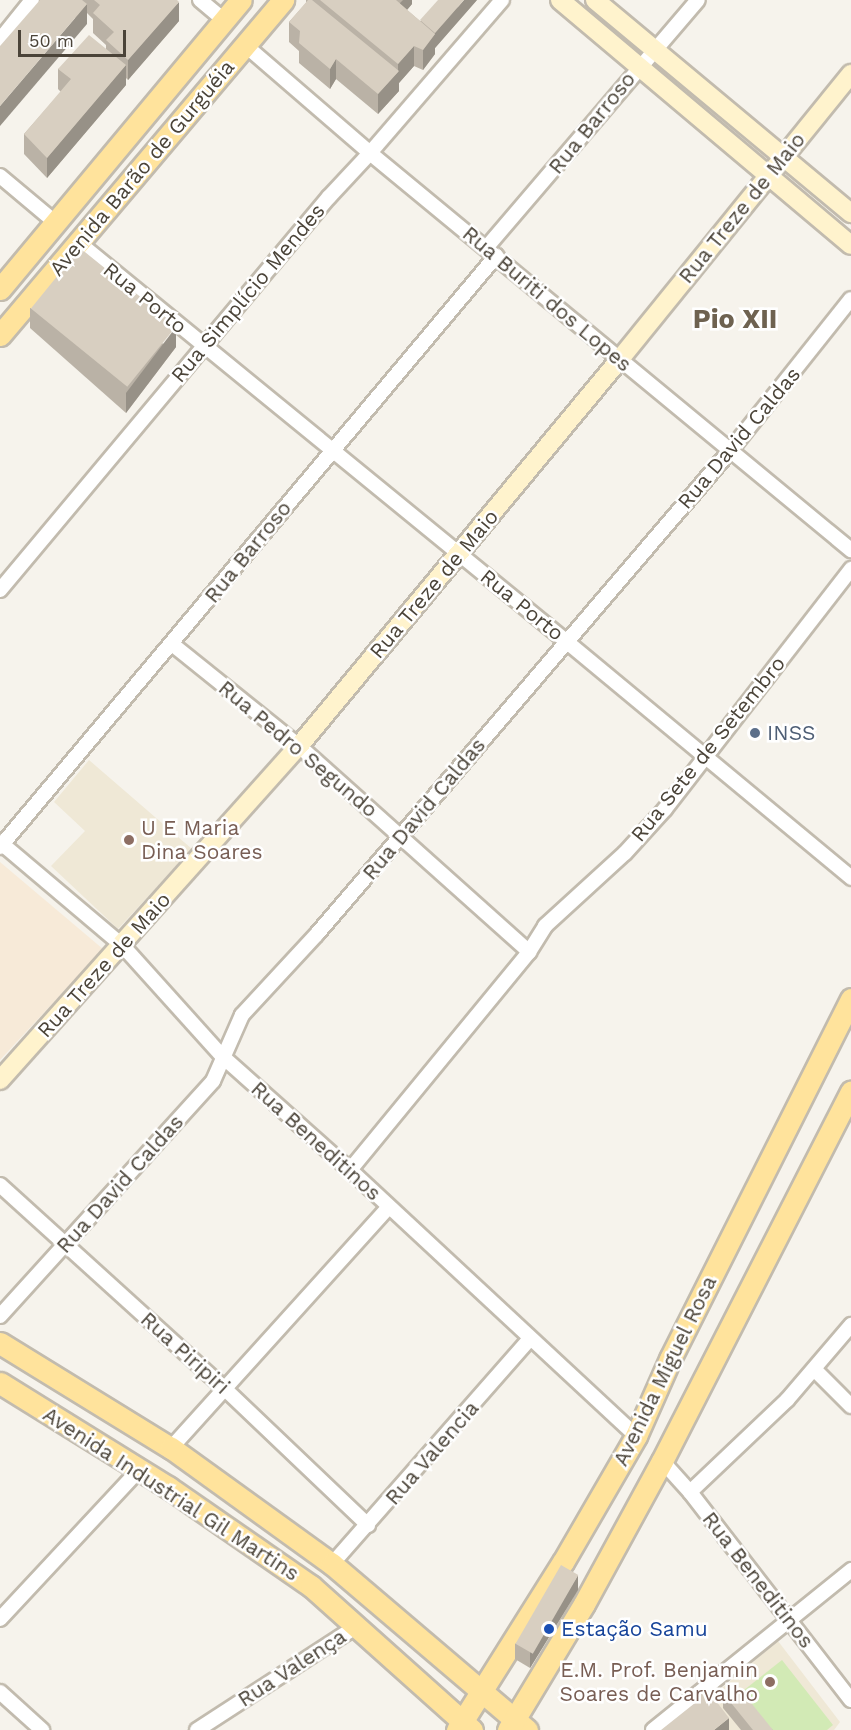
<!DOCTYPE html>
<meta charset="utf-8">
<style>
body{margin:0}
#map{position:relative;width:851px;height:1730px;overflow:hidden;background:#f6f3ec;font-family:"Work Sans",sans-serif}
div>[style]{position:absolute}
.commercial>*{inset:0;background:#f7ead8}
.education>*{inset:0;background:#efe8d6}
.green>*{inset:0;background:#d2eab5}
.roads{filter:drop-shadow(2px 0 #c2bbae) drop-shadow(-2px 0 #c2bbae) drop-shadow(0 2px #c2bbae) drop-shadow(0 -2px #c2bbae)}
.street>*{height:14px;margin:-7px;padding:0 7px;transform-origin:7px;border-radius:7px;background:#fff}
.secondary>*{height:18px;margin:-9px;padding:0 9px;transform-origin:9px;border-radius:9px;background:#fff3cd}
.primary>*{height:21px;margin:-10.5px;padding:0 10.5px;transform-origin:10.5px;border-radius:10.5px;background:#ffe39c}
.wall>*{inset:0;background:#bab2a6}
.shaded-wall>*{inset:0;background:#979187}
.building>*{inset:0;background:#d8cfc1;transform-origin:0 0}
.dots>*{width:16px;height:16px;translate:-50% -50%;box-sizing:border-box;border:3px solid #fff;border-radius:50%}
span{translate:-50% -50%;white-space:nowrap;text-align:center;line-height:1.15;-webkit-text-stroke:5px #fff;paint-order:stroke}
.street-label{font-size:21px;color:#4b4439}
.service-label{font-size:21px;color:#4e5e75}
.left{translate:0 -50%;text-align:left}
.education-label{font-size:21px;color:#785e54}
.right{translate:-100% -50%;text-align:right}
.transit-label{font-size:21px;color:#164399}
.district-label{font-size:27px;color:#6e6250;font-weight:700}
.scale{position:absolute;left:18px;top:30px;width:108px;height:27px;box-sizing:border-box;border:3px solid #4b4439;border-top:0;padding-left:8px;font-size:18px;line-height:21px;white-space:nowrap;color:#4b4439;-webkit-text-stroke:4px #fff;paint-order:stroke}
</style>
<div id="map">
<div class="commercial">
<div style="clip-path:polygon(0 862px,103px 949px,0 1060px)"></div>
</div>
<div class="education">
<div style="clip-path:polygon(89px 760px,192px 849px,118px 929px,51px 866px,85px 831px,54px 802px)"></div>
<div style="clip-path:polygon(778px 1641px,840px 1722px,834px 1730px,672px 1730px)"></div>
</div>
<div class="green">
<div style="clip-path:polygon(782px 1660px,833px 1725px,827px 1730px,767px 1730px,739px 1694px)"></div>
</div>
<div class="roads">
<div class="street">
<div style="left:200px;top:0;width:31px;rotate:40deg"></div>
<div style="left:0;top:40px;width:51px;rotate:-51.3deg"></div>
<div style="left:245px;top:45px;width:165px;rotate:40.8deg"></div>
<div style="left:370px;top:153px;width:624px;rotate:39.54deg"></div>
<div style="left:0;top:176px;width:73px;rotate:40deg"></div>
<div style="left:79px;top:243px;width:629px;rotate:39.26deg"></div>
<div style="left:566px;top:641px;width:371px;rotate:39.7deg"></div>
<div style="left:486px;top:248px;width:326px;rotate:-49.5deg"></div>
<div style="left:0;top:590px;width:513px;rotate:-50.07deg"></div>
<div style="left:329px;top:197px;width:60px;rotate:-47deg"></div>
<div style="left:370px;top:153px;width:202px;rotate:-49.2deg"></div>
<div style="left:172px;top:644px;width:163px;rotate:38.8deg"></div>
<div style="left:299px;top:746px;width:309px;rotate:41.8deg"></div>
<div style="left:0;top:842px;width:160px;rotate:40.2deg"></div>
<div style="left:122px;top:945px;width:151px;rotate:48deg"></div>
<div style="left:223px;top:1057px;width:170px;rotate:41.7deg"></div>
<div style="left:350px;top:1170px;width:391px;rotate:42.9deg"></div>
<div style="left:0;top:847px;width:772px;rotate:-49.99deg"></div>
<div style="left:350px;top:1170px;width:282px;rotate:-50.6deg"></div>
<div style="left:529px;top:952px;width:31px;rotate:-58deg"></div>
<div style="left:545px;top:926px;width:108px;rotate:-42.4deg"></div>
<div style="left:625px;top:853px;width:59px;rotate:-47.7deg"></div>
<div style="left:665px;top:809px;width:304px;rotate:-52.2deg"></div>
<div style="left:0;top:1185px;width:302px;rotate:42.2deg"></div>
<div style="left:224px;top:1388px;width:199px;rotate:43.6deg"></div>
<div style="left:0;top:1316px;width:317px;rotate:-47.8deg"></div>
<div style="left:213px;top:1081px;width:72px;rotate:-66.3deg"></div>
<div style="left:242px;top:1015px;width:110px;rotate:-47.2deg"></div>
<div style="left:317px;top:934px;width:635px;rotate:-49.47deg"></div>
<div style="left:730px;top:451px;width:194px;rotate:-51.5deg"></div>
<div style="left:815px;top:1370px;width:51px;rotate:45deg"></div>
<div style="left:171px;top:1448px;width:325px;rotate:-47.9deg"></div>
<div style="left:662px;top:1461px;width:42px;rotate:47.9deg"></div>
<div style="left:690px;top:1492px;width:263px;rotate:52.3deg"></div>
<div style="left:690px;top:1492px;width:134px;rotate:-43.5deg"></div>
<div style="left:787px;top:1400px;width:99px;rotate:-49.5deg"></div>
<div style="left:332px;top:1564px;width:300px;rotate:-48.7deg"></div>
<div style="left:0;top:1619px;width:205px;rotate:-47deg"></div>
<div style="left:0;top:1692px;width:57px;rotate:42.1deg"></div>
<div style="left:197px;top:1730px;width:191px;rotate:-33deg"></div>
<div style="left:653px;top:1730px;width:255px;rotate:-38.9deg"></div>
</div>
<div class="secondary">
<div style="left:560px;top:0;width:380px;rotate:40.1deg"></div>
<div style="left:595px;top:0;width:333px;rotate:39.8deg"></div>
<div style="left:0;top:1080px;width:448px;rotate:-48.2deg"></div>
<div style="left:299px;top:746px;width:503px;rotate:-50.33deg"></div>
<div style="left:620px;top:359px;width:367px;rotate:-51deg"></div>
</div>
<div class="primary">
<div style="left:0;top:289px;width:376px;rotate:-50.2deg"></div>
<div style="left:0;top:335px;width:439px;rotate:-49.8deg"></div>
<div style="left:0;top:1343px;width:201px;rotate:31.6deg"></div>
<div style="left:171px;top:1448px;width:198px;rotate:35.8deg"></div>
<div style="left:332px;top:1564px;width:256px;rotate:40.4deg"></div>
<div style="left:0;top:1383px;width:198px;rotate:31.8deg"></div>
<div style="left:168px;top:1487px;width:174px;rotate:34.7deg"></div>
<div style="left:311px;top:1586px;width:216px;rotate:41.8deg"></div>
<div style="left:457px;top:1730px;width:199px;rotate:-57.8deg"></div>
<div style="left:563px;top:1562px;width:146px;rotate:-59.9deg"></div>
<div style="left:636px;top:1436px;width:84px;rotate:-66.2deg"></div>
<div style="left:670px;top:1359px;width:403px;rotate:-63.3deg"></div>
<div style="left:508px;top:1730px;width:147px;rotate:-58.9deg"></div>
<div style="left:584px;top:1604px;width:163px;rotate:-61.4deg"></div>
<div style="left:662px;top:1461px;width:415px;rotate:-62.9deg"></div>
</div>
</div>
<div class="wall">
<div style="clip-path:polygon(40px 0,177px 0,179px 21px,128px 80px,126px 78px,126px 85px,47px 178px,24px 154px,24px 134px,61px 92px,58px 89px,58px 69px,106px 49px,106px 45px,93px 33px,93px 19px,87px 13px,87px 24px)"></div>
<div style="clip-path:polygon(306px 0,412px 0,412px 4px,407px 10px,420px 21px,477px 0,435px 48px,435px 54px,423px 70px,414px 66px,399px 83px,399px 91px,378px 114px,336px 79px,330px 89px,299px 63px,299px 51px,289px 42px,289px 22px,306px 3px)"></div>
<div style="clip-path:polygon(30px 308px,176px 347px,126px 413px,30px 328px)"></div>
<div style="clip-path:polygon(578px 1590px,530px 1668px,515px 1659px,515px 1644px)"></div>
<div style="clip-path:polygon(723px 1693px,773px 1730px,741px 1730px,723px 1708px)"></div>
</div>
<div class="shaded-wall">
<div style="clip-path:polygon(403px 0,412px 0,412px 4px,400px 18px,400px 3px)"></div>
<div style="clip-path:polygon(464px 0,477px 0,435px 48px,435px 33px)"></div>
<div style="clip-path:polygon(179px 2px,179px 21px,128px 80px,128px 60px)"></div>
<div style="clip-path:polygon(87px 4px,87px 24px,0 126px,0 106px)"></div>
<div style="clip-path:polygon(435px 34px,435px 54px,423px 70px,423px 50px)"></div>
<div style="clip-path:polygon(414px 46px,414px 66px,399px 83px,399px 91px,378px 114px,378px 94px,398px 72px,398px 64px)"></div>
<div style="clip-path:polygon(336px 59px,336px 79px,330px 89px,330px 69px)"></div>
<div style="clip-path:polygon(126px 65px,126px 85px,47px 178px,47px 158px)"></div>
<div style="clip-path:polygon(176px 327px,176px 347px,126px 413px,126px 393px)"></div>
<div style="clip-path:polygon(578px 1575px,578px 1590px,530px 1668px,530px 1653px)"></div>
<div style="clip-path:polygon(729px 1718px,729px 1730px,714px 1730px)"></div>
</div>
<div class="building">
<div style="clip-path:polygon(40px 0,82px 0,87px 4px,0 106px,0 46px)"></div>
<div style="clip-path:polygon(94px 0,177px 0,179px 2px,128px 60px,106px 40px,114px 32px,93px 13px,100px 5px)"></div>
<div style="clip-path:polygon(308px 0,312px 0,399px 71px,378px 94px,336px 59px,330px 69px,299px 43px,300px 31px,289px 22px)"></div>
<div style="clip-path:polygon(320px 0,396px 0,435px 34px,423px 50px,414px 46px,398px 64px)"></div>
<div style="clip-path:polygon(438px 0,464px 0,435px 33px,420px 20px)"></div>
<div style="clip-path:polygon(89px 35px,126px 65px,47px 158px,24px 134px,71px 79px,58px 69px)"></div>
<div style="left:80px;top:248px;width:124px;height:78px;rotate:39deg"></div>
<div style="left:561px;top:1565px;width:20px;height:91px;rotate:30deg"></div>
<div style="clip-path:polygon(735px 1683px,773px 1730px,753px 1730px,723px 1693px)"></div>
<div style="clip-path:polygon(707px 1689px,729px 1718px,714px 1730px,661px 1730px,700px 1699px,697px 1696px)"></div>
</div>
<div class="dots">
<div style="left:755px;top:733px;background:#5c6f8a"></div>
<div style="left:129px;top:840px;background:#8d6e63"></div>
<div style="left:549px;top:1629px;background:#1a4fb4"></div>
<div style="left:770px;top:1682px;background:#8d6e63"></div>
</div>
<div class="street-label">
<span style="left:592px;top:123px;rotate:-51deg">Rua Barroso</span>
<span style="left:142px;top:168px;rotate:-50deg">Avenida Barão de Gurguéia</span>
<span style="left:742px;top:208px;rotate:-51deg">Rua Treze de Maio</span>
<span style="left:248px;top:293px;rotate:-50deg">Rua Simplício Mendes</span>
<span style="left:145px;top:298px;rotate:39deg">Rua Porto</span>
<span style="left:547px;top:299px;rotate:40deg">Rua Buriti dos Lopes</span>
<span style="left:739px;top:438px;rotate:-50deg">Rua David Caldas</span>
<span style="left:248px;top:552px;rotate:-51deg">Rua Barroso</span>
<span style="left:434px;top:584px;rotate:-50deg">Rua Treze de Maio</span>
<span style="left:522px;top:605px;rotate:39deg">Rua Porto</span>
<span style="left:298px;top:749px;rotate:40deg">Rua Pedro Segundo</span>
<span style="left:708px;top:749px;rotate:-51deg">Rua Sete de Setembro</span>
<span style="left:424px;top:809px;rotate:-50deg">Rua David Caldas</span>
<span style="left:104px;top:965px;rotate:-48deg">Rua Treze de Maio</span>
<span style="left:316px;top:1141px;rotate:42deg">Rua Beneditinos</span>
<span style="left:120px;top:1184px;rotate:-48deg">Rua David Caldas</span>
<span style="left:185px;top:1353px;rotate:42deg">Rua Piripiri</span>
<span style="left:665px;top:1371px;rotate:-64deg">Avenida Miguel Rosa</span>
<span style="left:432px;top:1453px;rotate:-49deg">Rua Valencia</span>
<span style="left:171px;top:1494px;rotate:33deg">Avenida Industrial Gil Martins</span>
<span style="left:758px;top:1580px;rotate:52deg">Rua Beneditinos</span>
<span style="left:292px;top:1668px;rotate:-33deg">Rua Valença</span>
</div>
<div class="service-label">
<span class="left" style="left:767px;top:733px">INSS</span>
</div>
<div class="education-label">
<span class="left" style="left:141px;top:840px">U E Maria<br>Dina Soares</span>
<span class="right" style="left:758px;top:1682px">E.M. Prof. Benjamin<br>Soares de Carvalho</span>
</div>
<div class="transit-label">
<span class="left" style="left:561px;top:1629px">Estação Samu</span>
</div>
<div class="district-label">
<span style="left:735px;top:320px">Pio XII</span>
</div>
<div class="scale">50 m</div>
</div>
